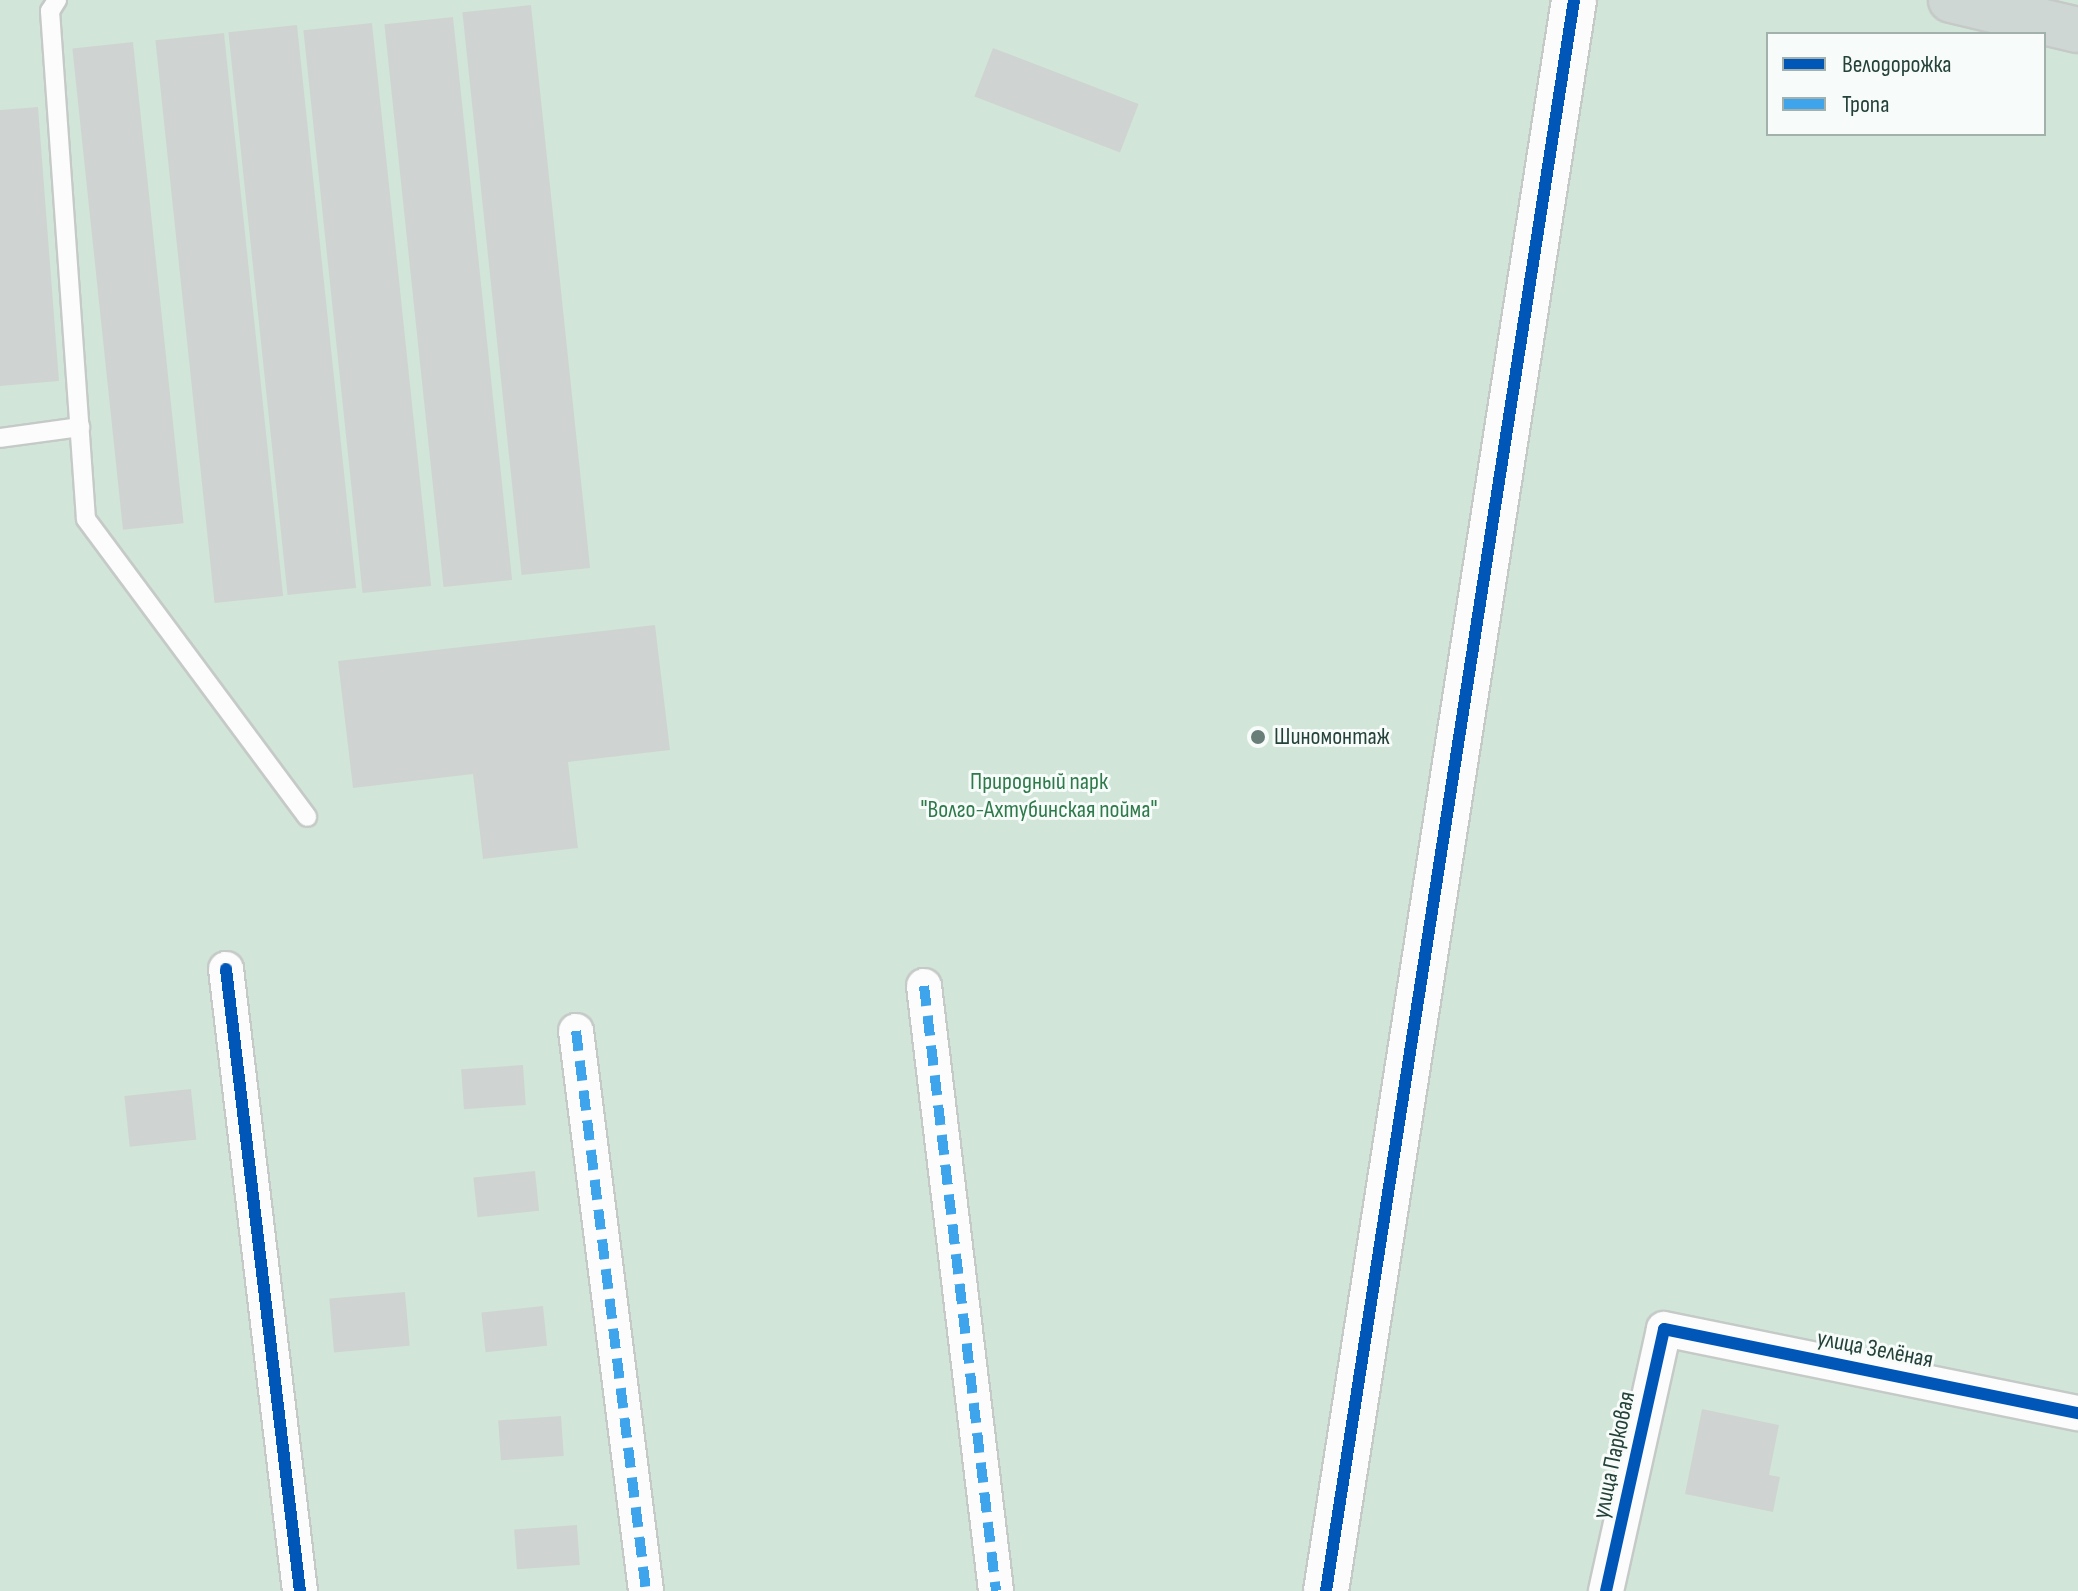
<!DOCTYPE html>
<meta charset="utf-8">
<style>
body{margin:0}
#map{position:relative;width:2078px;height:1591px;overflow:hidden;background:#e8edeb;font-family:"Sofia Sans Condensed",sans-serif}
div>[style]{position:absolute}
.green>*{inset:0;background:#d1e6d8}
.building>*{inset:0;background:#cfd4d2;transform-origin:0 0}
.roads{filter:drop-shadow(2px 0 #c5cac8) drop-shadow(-2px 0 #c5cac8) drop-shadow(0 2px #c5cac8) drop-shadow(0 -2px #c5cac8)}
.lane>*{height:18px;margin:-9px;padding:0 9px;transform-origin:9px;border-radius:9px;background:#fcfcfc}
.street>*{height:34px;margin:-17px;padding:0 17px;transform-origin:17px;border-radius:17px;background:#fcfcfc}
.secondary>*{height:44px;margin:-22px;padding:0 22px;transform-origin:22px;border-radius:22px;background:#fcfcfc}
.primary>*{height:44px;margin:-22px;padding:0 22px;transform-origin:22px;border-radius:22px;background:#cfd7d5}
.quiet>*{height:10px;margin-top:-5px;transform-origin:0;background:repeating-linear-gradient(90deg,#3ea4ec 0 20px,transparent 0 30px)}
.cycleway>*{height:12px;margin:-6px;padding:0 6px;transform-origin:6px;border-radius:6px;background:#0057b8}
.dots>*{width:22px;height:22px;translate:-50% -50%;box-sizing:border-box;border:4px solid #f7fbf9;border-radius:50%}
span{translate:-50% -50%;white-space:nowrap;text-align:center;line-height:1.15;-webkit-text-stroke:6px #f7fbf9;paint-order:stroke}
.poi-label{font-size:24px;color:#24423a}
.left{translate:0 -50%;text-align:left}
.park-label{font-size:24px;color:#2d7a4b}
.street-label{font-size:24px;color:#24423a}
.legend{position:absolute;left:1766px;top:32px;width:280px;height:104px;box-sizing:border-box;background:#f7fbf9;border:2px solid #a3b1ad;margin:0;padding:10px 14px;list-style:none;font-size:24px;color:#24423a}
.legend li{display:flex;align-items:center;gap:16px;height:40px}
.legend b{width:40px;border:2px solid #a3b1ad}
</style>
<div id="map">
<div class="green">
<div style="clip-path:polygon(evenodd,0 0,2078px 0,2078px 1591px,0 1591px,0 0,1768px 34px,2044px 34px,2044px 134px,1768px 134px,1768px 34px)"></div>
</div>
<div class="building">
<div style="left:531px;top:5px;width:566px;height:69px;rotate:84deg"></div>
<div style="left:453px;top:17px;width:566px;height:69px;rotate:84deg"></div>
<div style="left:372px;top:23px;width:566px;height:69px;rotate:84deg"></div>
<div style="left:297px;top:25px;width:566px;height:69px;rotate:84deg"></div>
<div style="left:224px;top:33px;width:566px;height:69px;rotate:84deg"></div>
<div style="left:133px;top:42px;width:484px;height:61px;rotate:84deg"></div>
<div style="left:993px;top:48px;width:156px;height:52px;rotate:21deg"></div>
<div style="clip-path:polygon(38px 107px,59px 381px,0 386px,0 110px)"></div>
<div style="clip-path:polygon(655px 625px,670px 750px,568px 762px,578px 848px,483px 859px,473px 774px,353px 788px,338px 661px)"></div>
<div style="left:523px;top:1065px;width:40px;height:62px;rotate:86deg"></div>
<div style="left:191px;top:1089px;width:51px;height:67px;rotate:84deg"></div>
<div style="left:535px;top:1171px;width:40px;height:62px;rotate:84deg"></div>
<div style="left:405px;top:1292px;width:54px;height:76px;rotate:85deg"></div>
<div style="left:543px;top:1306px;width:40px;height:62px;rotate:84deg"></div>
<div style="clip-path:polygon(1702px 1409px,1779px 1425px,1769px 1475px,1780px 1477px,1773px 1512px,1685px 1494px)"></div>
<div style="left:561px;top:1416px;width:40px;height:63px;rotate:86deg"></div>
<div style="left:577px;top:1525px;width:40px;height:63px;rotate:86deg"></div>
</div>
<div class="roads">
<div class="lane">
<div style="left:57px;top:0;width:13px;rotate:122deg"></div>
<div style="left:50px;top:11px;width:509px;rotate:85.95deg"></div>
<div style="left:86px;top:519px;width:371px;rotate:53.4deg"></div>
<div style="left:0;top:438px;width:81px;rotate:-7.8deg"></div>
</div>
<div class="street">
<div style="left:226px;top:969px;width:626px;rotate:83.22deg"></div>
<div style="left:924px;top:986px;width:609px;rotate:83.21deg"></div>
<div style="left:576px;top:1031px;width:564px;rotate:82.87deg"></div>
<div style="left:1606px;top:1591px;width:268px;rotate:-77.5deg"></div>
<div style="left:1664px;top:1329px;width:422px;rotate:11.5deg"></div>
</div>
<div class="secondary">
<div style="left:1326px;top:1591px;width:1610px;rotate:-81.14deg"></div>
</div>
<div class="primary">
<div style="left:1951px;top:0;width:130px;rotate:13.3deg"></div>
</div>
</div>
<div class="quiet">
<div style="left:924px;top:986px;width:609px;rotate:83.21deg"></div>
<div style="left:576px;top:1031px;width:564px;rotate:82.87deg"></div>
</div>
<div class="cycleway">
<div style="left:226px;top:969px;width:626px;rotate:83.22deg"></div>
<div style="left:1326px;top:1591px;width:1610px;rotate:-81.14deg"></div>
<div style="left:1606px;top:1591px;width:268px;rotate:-77.5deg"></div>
<div style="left:1664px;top:1329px;width:422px;rotate:11.5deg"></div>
</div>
<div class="dots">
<div style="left:1258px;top:737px;background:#697e78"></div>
</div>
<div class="poi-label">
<span class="left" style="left:1274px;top:737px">Шиномонтаж</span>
</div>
<div class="park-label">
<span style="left:1039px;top:796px">Природный парк<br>"Волго-Ахтубинская пойма"</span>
</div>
<div class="street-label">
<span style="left:1875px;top:1349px;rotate:11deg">улица Зелёная</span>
<span style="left:1614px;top:1455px;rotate:-78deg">улица Парковая</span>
</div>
<ul class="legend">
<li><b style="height:10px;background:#0057b8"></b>Велодорожка</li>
<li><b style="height:10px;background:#3ea4ec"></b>Тропа</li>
</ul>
</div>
